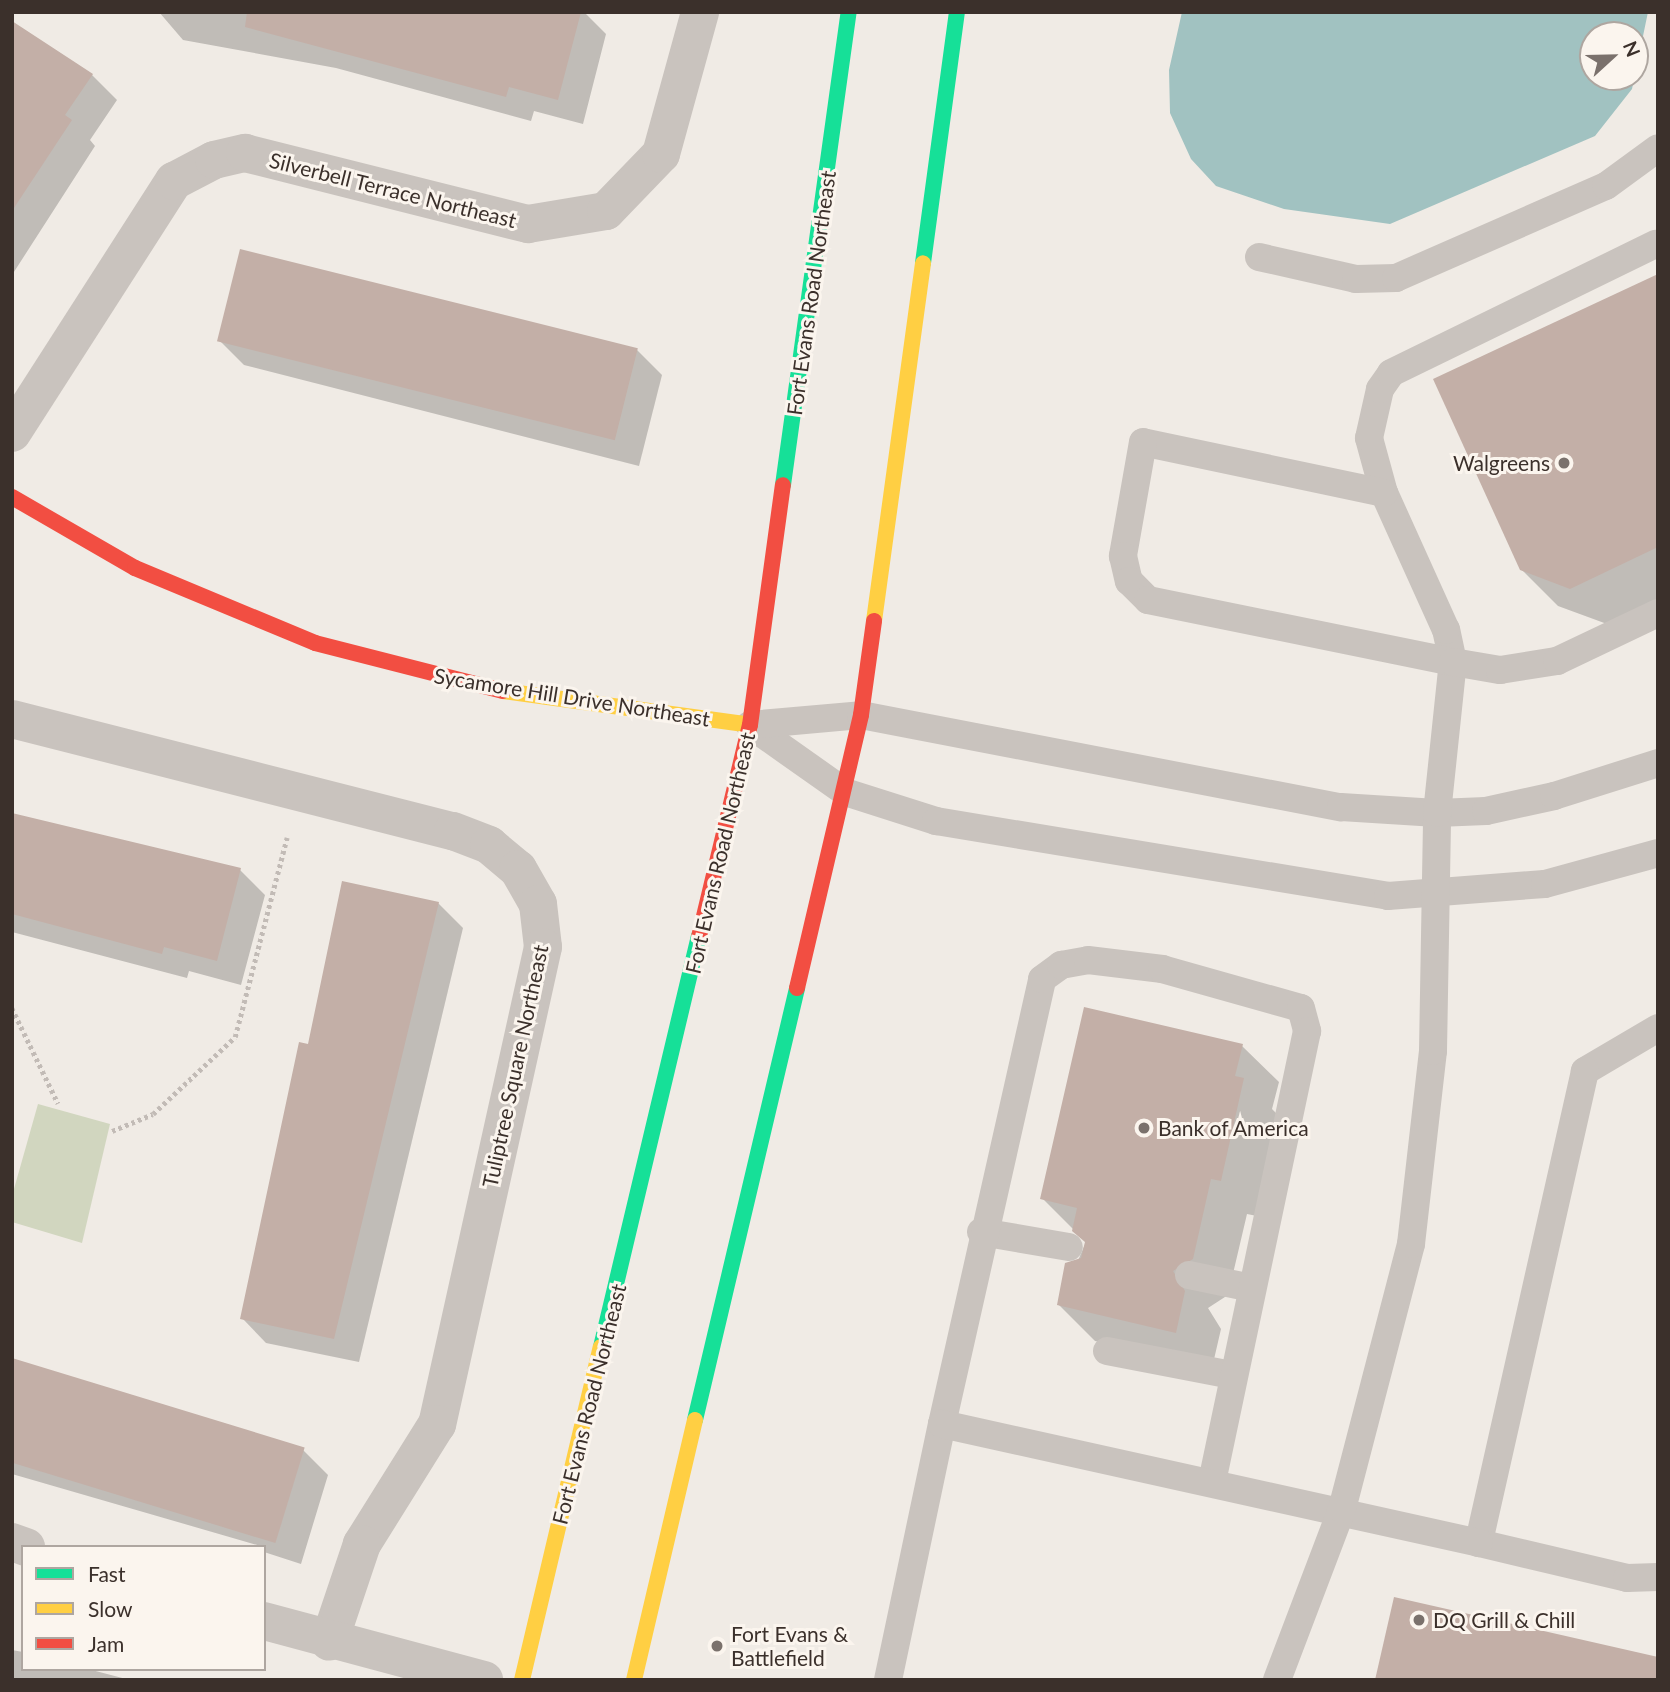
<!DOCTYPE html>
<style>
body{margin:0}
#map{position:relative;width:1670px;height:1692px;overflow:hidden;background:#f0ebe5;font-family:Lato,sans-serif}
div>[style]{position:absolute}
.green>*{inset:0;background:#d1d6bf}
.water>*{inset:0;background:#a1c2c1}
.shadow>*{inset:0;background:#0003}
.building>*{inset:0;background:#c3afa7;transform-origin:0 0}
.path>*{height:4.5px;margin-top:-2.25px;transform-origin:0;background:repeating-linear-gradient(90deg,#c2bbb6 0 3.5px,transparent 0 7px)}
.lane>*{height:28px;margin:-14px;padding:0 14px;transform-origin:14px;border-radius:14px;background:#c9c3be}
.street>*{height:38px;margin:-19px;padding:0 19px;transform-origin:19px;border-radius:19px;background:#c9c3be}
.fast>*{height:16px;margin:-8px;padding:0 8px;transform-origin:8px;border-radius:8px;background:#16e098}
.slow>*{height:16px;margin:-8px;padding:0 8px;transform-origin:8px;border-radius:8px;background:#ffcf43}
.jam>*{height:16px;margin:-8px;padding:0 8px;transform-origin:8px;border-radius:8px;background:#f24e42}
.dots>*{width:19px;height:19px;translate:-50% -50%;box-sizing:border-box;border:4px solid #fbf5ee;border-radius:50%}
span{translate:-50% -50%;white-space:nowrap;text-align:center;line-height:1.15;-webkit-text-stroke:6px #fbf5ee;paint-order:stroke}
.street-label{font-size:21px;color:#3b302b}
.poi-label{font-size:21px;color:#3b302b}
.right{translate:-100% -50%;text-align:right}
.left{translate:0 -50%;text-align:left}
.frame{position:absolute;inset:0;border:14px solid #3b302b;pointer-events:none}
.legend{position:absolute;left:21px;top:1545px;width:245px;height:126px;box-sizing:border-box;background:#fbf5ee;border:2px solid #aea6a0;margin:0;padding:9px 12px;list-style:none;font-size:21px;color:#3b302b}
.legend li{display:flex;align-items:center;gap:14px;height:35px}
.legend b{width:35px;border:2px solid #aea6a0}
.north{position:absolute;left:1579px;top:21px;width:70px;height:70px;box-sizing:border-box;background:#fbf5ee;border:2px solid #aea6a0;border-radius:50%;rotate:68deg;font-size:19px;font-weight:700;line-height:28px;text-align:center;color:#3b302b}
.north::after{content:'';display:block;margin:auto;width:24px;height:32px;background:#7a716c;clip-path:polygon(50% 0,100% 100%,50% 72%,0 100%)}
</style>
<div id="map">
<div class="green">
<div style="clip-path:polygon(38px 1104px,110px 1124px,82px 1243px,12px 1222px,12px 1196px)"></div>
</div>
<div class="water">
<div style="clip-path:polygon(evenodd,1182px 12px,1648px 12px,1632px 89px,1595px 136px,1390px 224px,1284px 209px,1216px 186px,1191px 159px,1170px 113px,1169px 70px,1182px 12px,1593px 35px,1635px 35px,1635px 77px,1593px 77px,1593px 35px)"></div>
</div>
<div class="shadow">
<div style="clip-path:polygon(159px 12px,584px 12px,606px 34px,583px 124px,534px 111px,531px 121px,336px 68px,183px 40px)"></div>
<div style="clip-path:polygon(12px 23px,92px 75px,117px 100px,90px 140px,95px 146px,12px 275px)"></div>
<div style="clip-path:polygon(1658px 276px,1658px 600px,1607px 624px,1558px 606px,1521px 569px)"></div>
<div style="clip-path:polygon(219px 340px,637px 350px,662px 375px,639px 466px,244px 365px)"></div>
<div style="clip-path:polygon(12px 815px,240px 870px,265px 895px,241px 985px,189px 971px,187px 978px,12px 932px)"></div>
<div style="clip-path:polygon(438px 903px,463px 928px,359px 1362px,266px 1343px,242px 1318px,309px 1046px)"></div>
<div style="clip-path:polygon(1242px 1046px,1279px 1082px,1272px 1109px,1279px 1116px,1257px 1216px,1247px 1214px,1228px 1295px,1208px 1308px,1221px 1329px,1212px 1368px,1095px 1341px,1059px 1305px,1086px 1242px,1042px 1198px)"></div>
<div style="clip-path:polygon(12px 1360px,303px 1450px,328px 1475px,301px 1564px,264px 1552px,264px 1547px,12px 1474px)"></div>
<div style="clip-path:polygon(12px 1650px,23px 1652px,23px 1669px,88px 1669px,130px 1680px,12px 1680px)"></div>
</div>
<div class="building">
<div style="clip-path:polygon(247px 12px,581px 12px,558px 100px,509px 87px,506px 97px,245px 27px)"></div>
<div style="clip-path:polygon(12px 21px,93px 74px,65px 115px,72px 120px,12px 211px)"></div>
<div style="left:240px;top:249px;width:410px;height:95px;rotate:14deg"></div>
<div style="clip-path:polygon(1658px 274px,1658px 547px,1570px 589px,1520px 570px,1433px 379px)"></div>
<div style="clip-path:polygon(12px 813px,241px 868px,217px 961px,164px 947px,162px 954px,12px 914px)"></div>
<div style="clip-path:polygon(342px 881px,439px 902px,334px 1339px,240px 1319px,299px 1042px,308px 1044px)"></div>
<div style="clip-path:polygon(1084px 1007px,1243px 1044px,1235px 1076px,1244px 1078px,1221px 1181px,1211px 1179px,1193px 1259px,1173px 1271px,1185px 1291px,1176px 1333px,1057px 1305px,1065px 1263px,1081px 1258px,1085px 1242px,1072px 1231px,1077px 1208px,1040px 1199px)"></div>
<div style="left:12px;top:1358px;width:306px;height:100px;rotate:17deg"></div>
<div style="clip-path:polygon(1394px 1597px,1658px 1657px,1658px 1680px,1375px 1680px)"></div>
</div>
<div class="path">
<div style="left:12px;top:1008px;width:106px;rotate:64.2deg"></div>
<div style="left:112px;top:1131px;width:44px;rotate:-22.5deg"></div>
<div style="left:153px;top:1114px;width:112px;rotate:-43.2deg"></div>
<div style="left:235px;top:1037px;width:206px;rotate:-75.4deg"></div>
</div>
<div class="lane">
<div style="left:1259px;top:257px;width:99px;rotate:12.8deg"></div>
<div style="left:1356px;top:279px;width:40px;rotate:-1.4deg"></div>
<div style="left:1396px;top:278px;width:229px;rotate:-23.7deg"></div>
<div style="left:1606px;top:186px;width:64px;rotate:-36.2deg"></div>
<div style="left:1384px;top:493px;width:57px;rotate:-105.3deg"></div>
<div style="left:1369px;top:438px;width:50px;rotate:-77.3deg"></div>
<div style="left:1380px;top:389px;width:19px;rotate:-55deg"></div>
<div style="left:1391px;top:373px;width:295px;rotate:-26deg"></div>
<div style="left:750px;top:725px;width:116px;rotate:35.2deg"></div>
<div style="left:845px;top:792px;width:96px;rotate:17.7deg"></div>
<div style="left:936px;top:821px;width:458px;rotate:9.4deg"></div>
<div style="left:1388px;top:896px;width:157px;rotate:-4.4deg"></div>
<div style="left:1545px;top:884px;width:117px;rotate:-15.3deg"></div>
<div style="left:750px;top:725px;width:111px;rotate:-5.1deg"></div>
<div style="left:861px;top:715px;width:489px;rotate:10.9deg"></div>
<div style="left:1341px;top:807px;width:96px;rotate:3.6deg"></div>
<div style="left:1437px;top:813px;width:49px;rotate:-2.3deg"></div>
<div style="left:1486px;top:811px;width:70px;rotate:-12.4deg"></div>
<div style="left:1554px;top:796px;width:109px;rotate:-17.6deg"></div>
<div style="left:1658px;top:1028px;width:85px;rotate:149.5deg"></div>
<div style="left:1585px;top:1071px;width:484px;rotate:102.7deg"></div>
<div style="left:1479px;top:1543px;width:152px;rotate:13.3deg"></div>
<div style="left:1627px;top:1578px;width:31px;rotate:-2deg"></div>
<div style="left:981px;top:1232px;width:89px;rotate:9.7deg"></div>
<div style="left:1189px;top:1275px;width:64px;rotate:11.7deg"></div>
<div style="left:1107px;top:1351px;width:127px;rotate:10.9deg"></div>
<div style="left:942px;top:1424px;width:456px;rotate:-77.3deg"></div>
<div style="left:1042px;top:979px;width:24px;rotate:-36deg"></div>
<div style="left:1061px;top:965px;width:27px;rotate:-10deg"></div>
<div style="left:1088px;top:960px;width:75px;rotate:6.9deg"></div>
<div style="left:1162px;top:969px;width:144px;rotate:15.7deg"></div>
<div style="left:1301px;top:1008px;width:24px;rotate:75deg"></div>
<div style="left:1307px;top:1031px;width:461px;rotate:101.9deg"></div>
<div style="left:888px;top:1680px;width:262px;rotate:-78.1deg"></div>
<div style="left:942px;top:1424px;width:550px;rotate:12.49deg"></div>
<div style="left:1277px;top:1680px;width:183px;rotate:-69.2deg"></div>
<div style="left:1342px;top:1509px;width:274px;rotate:-75.4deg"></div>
<div style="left:1411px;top:1244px;width:194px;rotate:-83.5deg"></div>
<div style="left:1433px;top:1051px;width:238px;rotate:-89deg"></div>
<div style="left:1437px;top:813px;width:152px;rotate:-84deg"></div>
<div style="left:1453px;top:662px;width:33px;rotate:-102deg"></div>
<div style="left:1446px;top:630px;width:150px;rotate:-114.3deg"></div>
<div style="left:1384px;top:493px;width:246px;rotate:-168.1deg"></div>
<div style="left:1143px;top:442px;width:116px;rotate:100deg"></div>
<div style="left:1123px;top:556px;width:26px;rotate:77deg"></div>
<div style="left:1129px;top:581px;width:27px;rotate:45deg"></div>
<div style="left:1148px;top:600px;width:311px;rotate:11.5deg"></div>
<div style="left:1453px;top:662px;width:48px;rotate:9.7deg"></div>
<div style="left:1500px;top:670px;width:58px;rotate:-9deg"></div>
<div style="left:1557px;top:661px;width:112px;rotate:-25.4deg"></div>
</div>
<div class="street">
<div style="left:12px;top:433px;width:300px;rotate:-57.3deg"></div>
<div style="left:174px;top:181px;width:45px;rotate:-27.7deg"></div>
<div style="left:214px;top:160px;width:32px;rotate:-13deg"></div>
<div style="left:245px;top:153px;width:292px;rotate:14.1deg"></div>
<div style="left:528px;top:224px;width:79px;rotate:-9.5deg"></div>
<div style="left:606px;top:211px;width:79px;rotate:-46deg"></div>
<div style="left:661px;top:154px;width:147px;rotate:-74.6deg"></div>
<div style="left:12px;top:719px;width:455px;rotate:14.3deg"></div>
<div style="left:453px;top:831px;width:39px;rotate:21deg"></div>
<div style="left:489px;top:845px;width:38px;rotate:40deg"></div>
<div style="left:518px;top:869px;width:40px;rotate:60.3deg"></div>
<div style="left:538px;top:904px;width:43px;rotate:83.4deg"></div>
<div style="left:543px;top:947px;width:489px;rotate:102.5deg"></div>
<div style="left:437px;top:1424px;width:142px;rotate:122deg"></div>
<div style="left:362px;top:1544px;width:103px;rotate:108.6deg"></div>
<div style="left:12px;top:1542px;width:15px;rotate:20deg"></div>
<div style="left:264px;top:1621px;width:228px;rotate:15deg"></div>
</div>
<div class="fast">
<div style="left:923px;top:263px;width:253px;rotate:-82.3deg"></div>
<div style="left:783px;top:485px;width:478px;rotate:-82.1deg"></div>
<div style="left:601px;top:1347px;width:422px;rotate:-76.6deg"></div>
<div style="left:695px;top:1420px;width:444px;rotate:-76.7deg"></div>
</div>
<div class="slow">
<div style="left:874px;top:621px;width:361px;rotate:-82.2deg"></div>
<div style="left:503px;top:691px;width:249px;rotate:7.8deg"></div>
<div style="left:522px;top:1680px;width:342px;rotate:-76.7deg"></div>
<div style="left:634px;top:1680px;width:267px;rotate:-76.8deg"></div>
</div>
<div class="jam">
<div style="left:12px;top:497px;width:142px;rotate:30deg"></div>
<div style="left:135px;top:568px;width:195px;rotate:22.6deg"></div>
<div style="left:315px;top:643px;width:194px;rotate:14.3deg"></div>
<div style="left:699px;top:937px;width:218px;rotate:-76.5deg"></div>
<div style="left:750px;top:725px;width:242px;rotate:-82.2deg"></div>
<div style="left:797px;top:988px;width:280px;rotate:-76.8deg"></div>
<div style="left:861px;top:715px;width:95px;rotate:-82.1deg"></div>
</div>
<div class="dots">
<div style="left:1564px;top:463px;background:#7a716c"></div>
<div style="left:1144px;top:1128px;background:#7a716c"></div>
<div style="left:1419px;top:1620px;background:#7a716c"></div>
<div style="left:717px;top:1646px;background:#7a716c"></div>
</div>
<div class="street-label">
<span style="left:393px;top:190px;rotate:14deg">Silverbell Terrace Northeast</span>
<span style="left:811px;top:293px;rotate:-82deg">Fort Evans Road Northeast</span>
<span style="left:572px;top:697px;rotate:9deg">Sycamore Hill Drive Northeast</span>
<span style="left:720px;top:853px;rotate:-77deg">Fort Evans Road Northeast</span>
<span style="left:515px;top:1066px;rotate:-78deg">Tuliptree Square Northeast</span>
<span style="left:589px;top:1404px;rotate:-76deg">Fort Evans Road Northeast</span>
</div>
<div class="poi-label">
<span class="right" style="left:1550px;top:463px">Walgreens</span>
<span class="left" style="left:1158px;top:1128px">Bank of America</span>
<span class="left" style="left:1433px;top:1620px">DQ Grill &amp; Chill</span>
<span class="left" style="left:731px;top:1646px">Fort Evans &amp;<br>Battlefield</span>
</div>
<div class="frame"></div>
<ul class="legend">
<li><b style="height:9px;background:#16e098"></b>Fast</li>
<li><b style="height:9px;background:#ffcf43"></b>Slow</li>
<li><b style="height:9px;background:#f24e42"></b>Jam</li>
</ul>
<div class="north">N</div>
</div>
